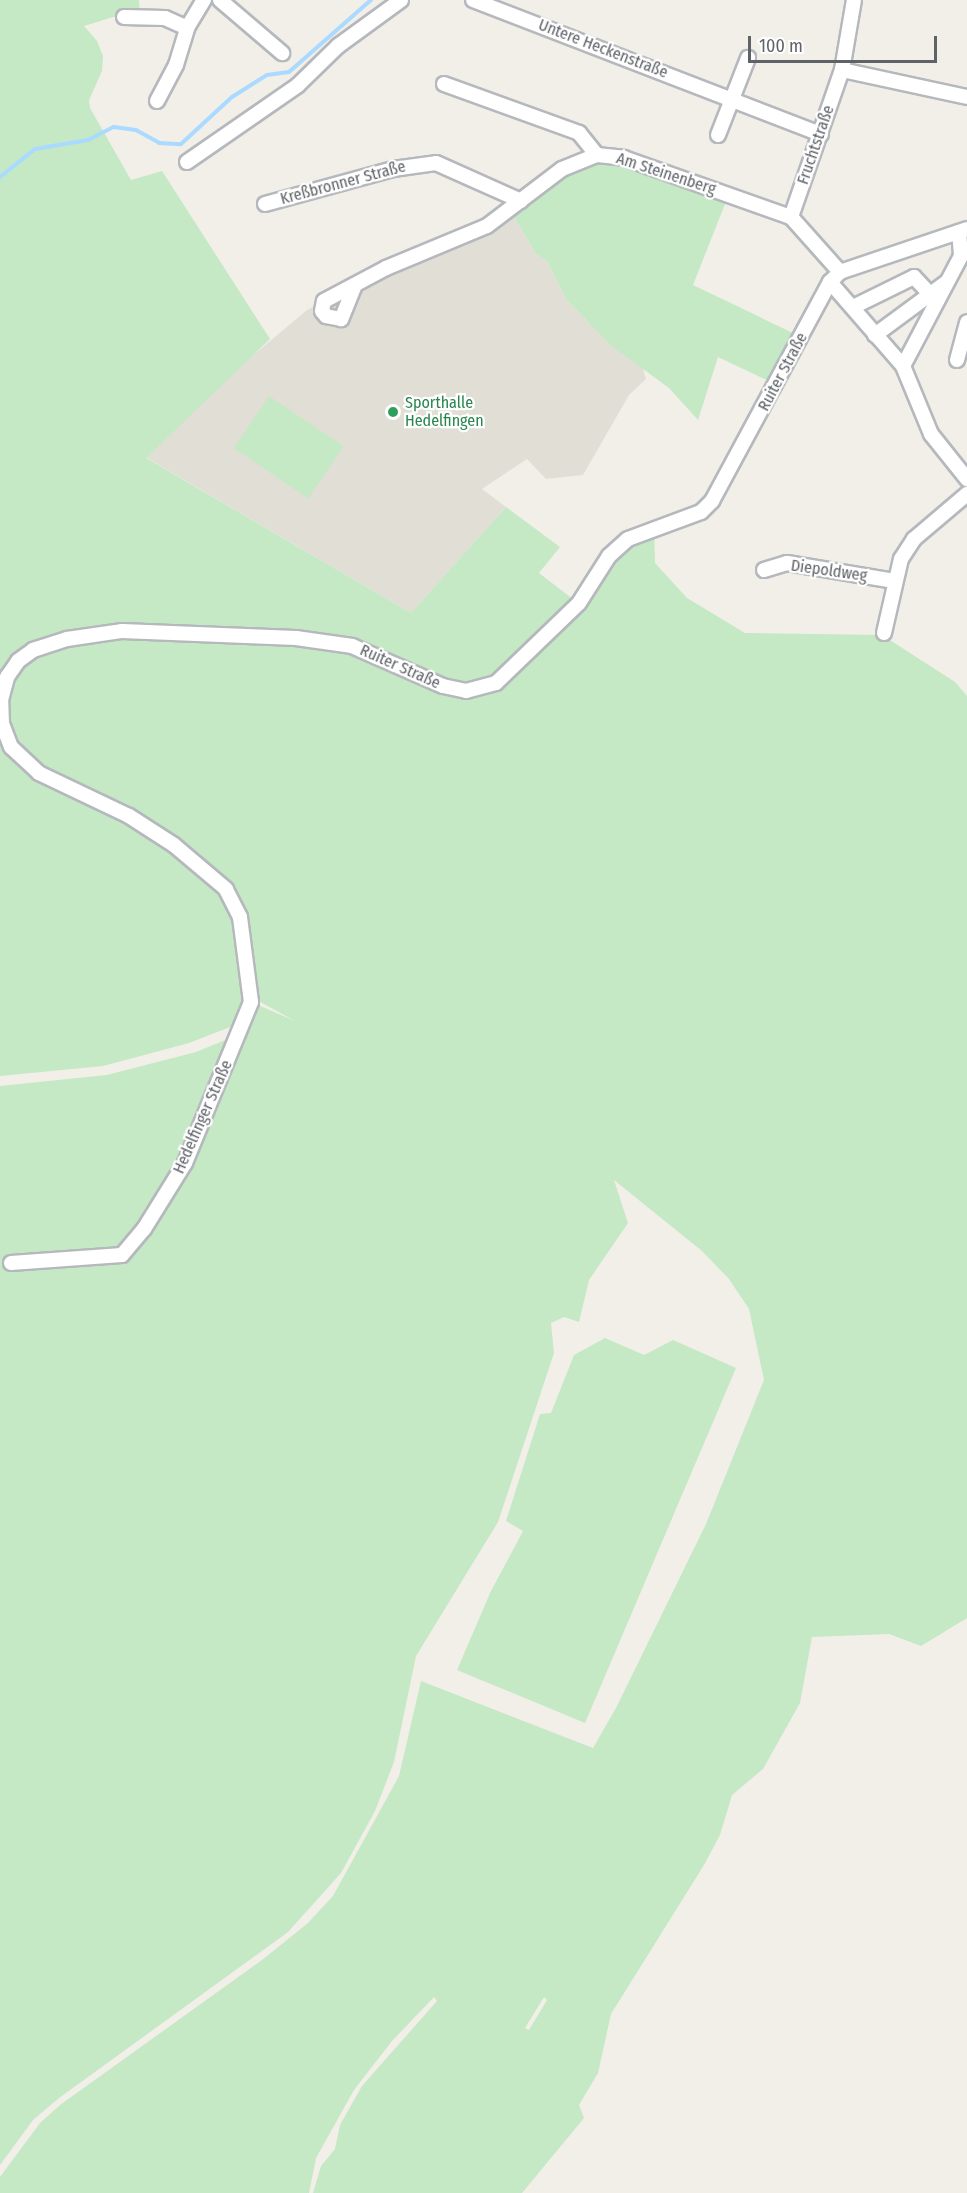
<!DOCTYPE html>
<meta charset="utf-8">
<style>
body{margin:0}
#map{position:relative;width:967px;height:2193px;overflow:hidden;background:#f1efe8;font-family:"Fira Sans Condensed",sans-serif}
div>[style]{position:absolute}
.education>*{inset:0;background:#e1ded6}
.green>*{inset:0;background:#c5e8c5;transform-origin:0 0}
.stream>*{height:4px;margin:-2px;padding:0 2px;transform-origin:2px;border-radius:2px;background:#aadaff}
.roads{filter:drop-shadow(2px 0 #b5b8bc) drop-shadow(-2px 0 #b5b8bc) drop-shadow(0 2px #b5b8bc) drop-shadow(0 -2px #b5b8bc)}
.street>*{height:14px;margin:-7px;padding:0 7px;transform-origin:7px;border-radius:7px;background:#fff}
.dots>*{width:16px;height:16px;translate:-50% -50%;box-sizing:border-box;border:3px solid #fff;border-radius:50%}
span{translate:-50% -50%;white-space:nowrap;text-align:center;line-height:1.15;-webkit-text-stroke:4.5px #fff;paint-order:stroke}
.street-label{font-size:16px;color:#5f6368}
.leisure-label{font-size:16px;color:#27864d}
.left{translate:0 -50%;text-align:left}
.scale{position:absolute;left:748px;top:36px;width:189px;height:27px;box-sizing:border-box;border:3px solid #5f6368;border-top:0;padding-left:8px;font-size:18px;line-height:21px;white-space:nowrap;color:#5f6368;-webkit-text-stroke:4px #fff;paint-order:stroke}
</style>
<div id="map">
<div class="education">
<div style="clip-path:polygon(510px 210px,536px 254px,547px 261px,566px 299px,609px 344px,642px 365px,646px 379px,629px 395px,583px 475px,546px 479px,527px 459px,482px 489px,506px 507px,411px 613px,145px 457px,239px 367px,307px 310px)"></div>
</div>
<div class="green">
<div style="clip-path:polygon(evenodd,0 0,139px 0,140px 17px,113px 17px,84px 26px,97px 41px,103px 56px,102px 71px,89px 100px,90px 108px,131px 180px,162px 171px,270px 339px,146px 458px,411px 613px,506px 507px,560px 547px,539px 573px,578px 603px,609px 556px,654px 527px,655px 563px,687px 598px,745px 633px,882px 635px,955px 682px,967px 696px,967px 1618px,921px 1646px,889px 1634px,812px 1637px,800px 1703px,763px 1769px,732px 1795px,720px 1835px,704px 1865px,611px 2014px,598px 2073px,579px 2105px,584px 2118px,522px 2193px,313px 2193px,321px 2166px,335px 2149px,340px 2125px,362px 2086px,437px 2001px,434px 1997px,392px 2041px,354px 2090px,316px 2158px,309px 2193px,0 2193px,0 2177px,40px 2123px,60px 2105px,262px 1960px,308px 1923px,333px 1896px,399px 1776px,421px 1681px,593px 1748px,616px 1708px,706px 1524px,764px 1380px,749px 1309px,729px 1279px,702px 1251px,614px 1180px,628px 1223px,589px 1280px,579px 1322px,564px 1317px,551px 1323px,554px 1353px,498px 1522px,416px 1656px,394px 1762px,375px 1811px,341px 1873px,288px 1932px,59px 2098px,33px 2120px,0 2165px,0 1086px,107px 1075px,196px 1052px,238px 1035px,251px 1002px,295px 1021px,246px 994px,238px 1024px,189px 1043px,103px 1066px,0 1076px,0 0,544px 1997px,547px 2000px,529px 2030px,525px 2028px,544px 1997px)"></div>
<div style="clip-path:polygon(597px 155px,729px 194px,693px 285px,795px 334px,769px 381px,718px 357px,698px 420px,669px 388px,609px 344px,566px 299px,547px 261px,536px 254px,510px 210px)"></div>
<div style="left:269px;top:396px;width:90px;height:63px;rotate:34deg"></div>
<div style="clip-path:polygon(605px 1338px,644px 1355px,673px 1340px,736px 1368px,585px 1723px,457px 1670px,491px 1591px,523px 1531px,506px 1521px,540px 1414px,551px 1413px,574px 1355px)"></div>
</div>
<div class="stream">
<div style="left:0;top:177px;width:45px;rotate:-38.7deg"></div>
<div style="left:35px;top:149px;width:54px;rotate:-9.6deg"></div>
<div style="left:88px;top:140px;width:29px;rotate:-27deg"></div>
<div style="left:114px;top:127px;width:22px;rotate:8deg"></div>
<div style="left:136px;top:130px;width:26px;rotate:29deg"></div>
<div style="left:159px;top:143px;width:22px;rotate:3deg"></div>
<div style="left:181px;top:144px;width:69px;rotate:-42.7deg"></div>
<div style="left:232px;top:97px;width:41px;rotate:-32.2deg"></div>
<div style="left:267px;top:75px;width:22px;rotate:-8deg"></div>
<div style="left:289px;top:72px;width:109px;rotate:-41.3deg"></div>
</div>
<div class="roads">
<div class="street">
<div style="left:220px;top:0;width:82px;rotate:40.5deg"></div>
<div style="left:473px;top:0;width:373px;rotate:21.1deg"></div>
<div style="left:124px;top:17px;width:41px;rotate:1.4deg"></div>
<div style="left:165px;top:18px;width:24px;rotate:24deg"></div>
<div style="left:842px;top:70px;width:128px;rotate:12.2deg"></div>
<div style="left:444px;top:84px;width:144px;rotate:19.9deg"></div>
<div style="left:579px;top:133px;width:28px;rotate:51deg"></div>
<div style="left:157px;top:101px;width:41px;rotate:-62.2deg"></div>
<div style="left:176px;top:65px;width:39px;rotate:-73deg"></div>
<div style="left:187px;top:28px;width:33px;rotate:-59deg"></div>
<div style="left:718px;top:135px;width:83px;rotate:-68.7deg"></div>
<div style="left:187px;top:162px;width:135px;rotate:-34.7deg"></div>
<div style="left:298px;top:85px;width:56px;rotate:-44.3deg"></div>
<div style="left:338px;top:46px;width:78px;rotate:-36.1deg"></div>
<div style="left:265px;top:204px;width:133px;rotate:-15.3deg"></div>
<div style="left:393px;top:169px;width:43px;rotate:-7.9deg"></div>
<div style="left:436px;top:163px;width:93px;rotate:24.1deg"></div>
<div style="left:959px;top:232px;width:24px;rotate:85deg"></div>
<div style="left:961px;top:256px;width:124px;rotate:117.8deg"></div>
<div style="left:903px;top:366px;width:74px;rotate:67.6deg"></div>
<div style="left:931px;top:434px;width:58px;rotate:51.3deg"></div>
<div style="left:840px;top:272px;width:74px;rotate:-131.7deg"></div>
<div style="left:791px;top:217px;width:156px;rotate:-70.9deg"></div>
<div style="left:842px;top:70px;width:71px;rotate:-80.3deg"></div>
<div style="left:830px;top:282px;width:111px;rotate:49deg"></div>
<div style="left:355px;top:285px;width:37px;rotate:112deg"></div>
<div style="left:341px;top:319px;width:15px;rotate:-169deg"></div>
<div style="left:326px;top:316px;width:6px;rotate:-129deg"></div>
<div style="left:322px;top:311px;width:10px;rotate:-79deg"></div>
<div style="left:324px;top:301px;width:70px;rotate:-28deg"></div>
<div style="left:386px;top:268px;width:109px;rotate:-22.6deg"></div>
<div style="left:487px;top:226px;width:94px;rotate:-37.2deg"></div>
<div style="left:562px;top:169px;width:38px;rotate:-22deg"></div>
<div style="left:597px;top:155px;width:27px;rotate:6deg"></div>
<div style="left:624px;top:158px;width:177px;rotate:19.5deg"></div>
<div style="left:853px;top:307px;width:68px;rotate:-26.2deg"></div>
<div style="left:914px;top:277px;width:22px;rotate:47deg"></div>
<div style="left:875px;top:335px;width:89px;rotate:-36.4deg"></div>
<div style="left:957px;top:360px;width:39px;rotate:-75deg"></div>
<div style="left:764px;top:570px;width:24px;rotate:-17deg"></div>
<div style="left:787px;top:563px;width:109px;rotate:9.5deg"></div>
<div style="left:884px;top:633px;width:76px;rotate:-77.1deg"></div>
<div style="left:901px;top:559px;width:24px;rotate:-57deg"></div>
<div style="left:914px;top:539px;width:70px;rotate:-40.3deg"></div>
<div style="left:11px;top:1263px;width:111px;rotate:-4.1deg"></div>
<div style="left:122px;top:1255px;width:34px;rotate:-50deg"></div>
<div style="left:144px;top:1229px;width:78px;rotate:-58.2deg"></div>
<div style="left:185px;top:1163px;width:174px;rotate:-67.7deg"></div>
<div style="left:251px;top:1002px;width:86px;rotate:-97.4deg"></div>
<div style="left:240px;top:917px;width:31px;rotate:-117deg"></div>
<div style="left:226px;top:889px;width:68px;rotate:-139.8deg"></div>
<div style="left:174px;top:845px;width:54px;rotate:-147.2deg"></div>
<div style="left:129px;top:816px;width:100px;rotate:-154.5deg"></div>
<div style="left:39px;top:773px;width:38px;rotate:-137deg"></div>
<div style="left:11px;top:747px;width:25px;rotate:-111deg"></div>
<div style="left:2px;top:724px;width:24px;rotate:-92deg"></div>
<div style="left:1px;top:700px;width:24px;rotate:-75deg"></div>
<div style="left:7px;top:677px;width:19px;rotate:-55deg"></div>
<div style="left:18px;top:661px;width:19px;rotate:-36deg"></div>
<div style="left:33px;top:650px;width:36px;rotate:-18deg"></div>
<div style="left:67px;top:639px;width:56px;rotate:-8.3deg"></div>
<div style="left:122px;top:631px;width:174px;rotate:2.3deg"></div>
<div style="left:296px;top:638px;width:57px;rotate:8.1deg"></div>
<div style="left:352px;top:646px;width:99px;rotate:23.7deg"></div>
<div style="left:443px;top:686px;width:24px;rotate:12deg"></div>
<div style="left:466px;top:691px;width:31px;rotate:-15deg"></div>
<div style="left:496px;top:683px;width:115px;rotate:-43.9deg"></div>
<div style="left:579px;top:603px;width:56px;rotate:-57.4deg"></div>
<div style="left:609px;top:556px;width:25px;rotate:-42deg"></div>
<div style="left:628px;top:539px;width:78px;rotate:-20.3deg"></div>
<div style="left:701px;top:512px;width:16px;rotate:-45deg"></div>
<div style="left:712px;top:501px;width:249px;rotate:-61.7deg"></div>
<div style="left:830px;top:282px;width:14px;rotate:-45deg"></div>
<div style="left:840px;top:272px;width:134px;rotate:-18.7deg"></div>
</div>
</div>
<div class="dots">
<div style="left:393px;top:412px;background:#2e9e5b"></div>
</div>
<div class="street-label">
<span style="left:603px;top:49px;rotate:21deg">Untere Heckenstraße</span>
<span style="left:816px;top:145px;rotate:-71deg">Fruchtstraße</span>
<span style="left:666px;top:174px;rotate:18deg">Am Steinenberg</span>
<span style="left:343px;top:183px;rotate:-15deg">Kreßbronner Straße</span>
<span style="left:783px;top:372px;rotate:-62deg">Ruiter Straße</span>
<span style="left:829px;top:571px;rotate:8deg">Diepoldweg</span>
<span style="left:400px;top:667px;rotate:24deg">Ruiter Straße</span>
<span style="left:203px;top:1117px;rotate:-66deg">Hedelfinger Straße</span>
</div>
<div class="leisure-label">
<span class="left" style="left:405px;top:412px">Sporthalle<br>Hedelfingen</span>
</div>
<div class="scale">100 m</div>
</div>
